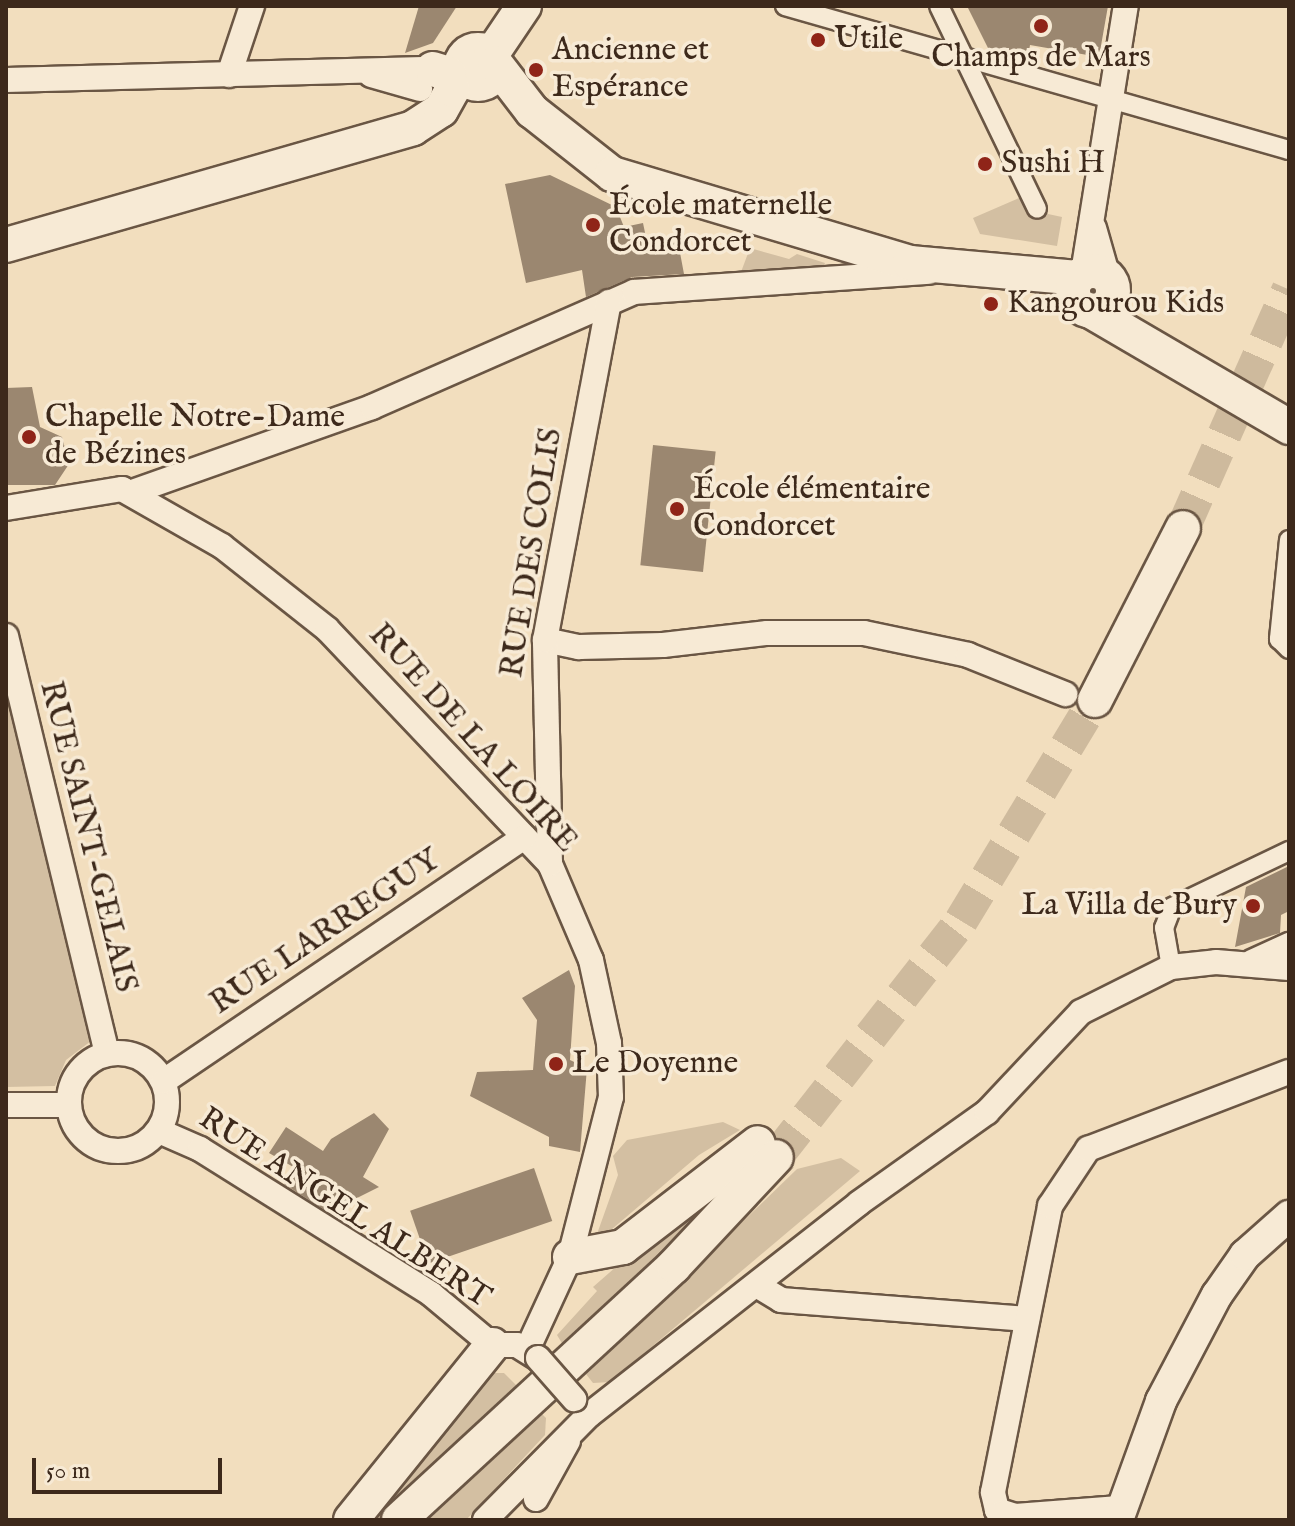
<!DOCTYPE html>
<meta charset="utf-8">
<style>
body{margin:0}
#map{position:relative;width:1295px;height:1526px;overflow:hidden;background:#f2debe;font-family:"IM FELL English",serif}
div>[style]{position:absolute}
.green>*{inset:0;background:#d3bfa2}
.building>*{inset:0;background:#9b8770;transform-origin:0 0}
.secondary-tunnel>*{height:34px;margin-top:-17px;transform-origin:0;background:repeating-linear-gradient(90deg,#ceba9d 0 34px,transparent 0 51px)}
.roads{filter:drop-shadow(2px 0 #6a5644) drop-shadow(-2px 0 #6a5644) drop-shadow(0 2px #6a5644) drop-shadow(0 -2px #6a5644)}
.pedestrian>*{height:18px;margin:-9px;padding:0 9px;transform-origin:9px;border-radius:9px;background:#f7ead5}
.minor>*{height:24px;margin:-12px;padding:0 12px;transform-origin:12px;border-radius:12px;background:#f7ead5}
.minor>.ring{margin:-12px;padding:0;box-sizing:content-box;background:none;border:24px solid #f7ead5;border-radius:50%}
.tertiary>*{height:30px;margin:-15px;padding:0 15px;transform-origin:15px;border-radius:15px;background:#f7ead5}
.secondary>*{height:34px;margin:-17px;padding:0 17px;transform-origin:17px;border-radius:17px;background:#f7ead5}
.secondary>.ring{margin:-17px;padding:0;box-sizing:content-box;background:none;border:34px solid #f7ead5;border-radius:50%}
.bridges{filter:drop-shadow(2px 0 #6a5644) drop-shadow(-2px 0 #6a5644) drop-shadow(0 2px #6a5644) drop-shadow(0 -2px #6a5644)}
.minor-bridge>*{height:24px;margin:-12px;padding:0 12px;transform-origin:12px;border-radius:12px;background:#f7ead5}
.dots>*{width:22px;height:22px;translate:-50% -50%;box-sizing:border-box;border:4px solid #f7ead5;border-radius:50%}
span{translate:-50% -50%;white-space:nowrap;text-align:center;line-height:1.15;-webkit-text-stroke:7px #f7ead5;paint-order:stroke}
.poi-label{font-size:32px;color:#3d291b}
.left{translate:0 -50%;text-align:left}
.right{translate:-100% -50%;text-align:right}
.street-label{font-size:32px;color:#3d291b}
.frame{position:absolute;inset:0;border:8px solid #3d291b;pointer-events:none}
.scale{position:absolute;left:32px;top:1458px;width:190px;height:36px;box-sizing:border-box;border:4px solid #3d291b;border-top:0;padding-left:10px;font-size:24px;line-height:28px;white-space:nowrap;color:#3d291b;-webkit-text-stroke:6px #f7ead5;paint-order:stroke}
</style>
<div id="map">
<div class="green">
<div style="clip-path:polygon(1026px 195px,1034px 211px,1062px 217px,1057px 246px,980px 234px,973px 218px)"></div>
<div style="clip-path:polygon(750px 248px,789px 259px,797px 254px,825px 263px,823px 268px,741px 272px)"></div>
<div style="clip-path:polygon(6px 676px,91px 1041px,66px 1060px,55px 1086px,6px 1087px)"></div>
<div style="clip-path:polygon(723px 1122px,740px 1130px,699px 1155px,605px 1235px,597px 1234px,618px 1175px,613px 1156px,627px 1140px)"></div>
<div style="clip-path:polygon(841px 1158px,860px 1171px,610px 1382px,593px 1383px,586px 1374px,797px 1169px)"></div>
<div style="clip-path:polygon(726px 1185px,566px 1350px,557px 1335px,597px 1291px,593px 1287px,665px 1224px)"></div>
<div style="clip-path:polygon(485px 1373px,504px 1373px,518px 1387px,378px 1520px,362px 1520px)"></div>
<div style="clip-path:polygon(539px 1411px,546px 1418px,545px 1435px,466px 1520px,423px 1520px)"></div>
</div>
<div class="building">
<div style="clip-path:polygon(419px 6px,457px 6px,433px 43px,405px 53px)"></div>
<div style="clip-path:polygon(967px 6px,1108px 6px,1099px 57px,1030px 45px,1027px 63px,990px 52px)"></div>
<div style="clip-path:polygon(550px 175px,616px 207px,624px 227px,643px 223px,648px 247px,678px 242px,684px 274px,632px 277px,586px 297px,582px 270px,526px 283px,505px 184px)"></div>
<div style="clip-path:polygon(32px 387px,40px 427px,62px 437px,69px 464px,55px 485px,6px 485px,6px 388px)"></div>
<div style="left:653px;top:445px;width:63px;height:121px;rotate:6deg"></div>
<div style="clip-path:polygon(1289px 866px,1289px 911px,1281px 915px,1280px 933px,1235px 947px,1246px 887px)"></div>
<div style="clip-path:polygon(569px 970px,575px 986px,570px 1060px,587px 1068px,580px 1152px,549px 1146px,549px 1137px,470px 1096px,477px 1072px,533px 1070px,537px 1020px,522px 998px)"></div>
<div style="clip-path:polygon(374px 1113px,389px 1129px,363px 1177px,379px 1187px,347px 1203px,340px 1199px,331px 1214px,284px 1184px,295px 1168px,269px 1153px,286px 1127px,323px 1151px,331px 1139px)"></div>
<div style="left:534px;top:1168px;width:56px;height:131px;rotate:71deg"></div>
</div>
<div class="secondary-tunnel">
<div style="left:1183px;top:528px;width:261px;rotate:-66.1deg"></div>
<div style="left:776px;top:1157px;width:300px;rotate:-51.9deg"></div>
<div style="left:961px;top:921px;width:258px;rotate:-58.8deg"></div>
</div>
<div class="roads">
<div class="pedestrian">
<div style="left:785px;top:6px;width:524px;rotate:15.95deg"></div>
<div style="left:939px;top:6px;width:225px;rotate:64.2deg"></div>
<div style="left:1289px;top:540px;width:100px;rotate:95.8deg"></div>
<div style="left:1279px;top:639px;width:14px;rotate:45deg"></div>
<div style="left:1171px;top:967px;width:40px;rotate:-100deg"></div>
<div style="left:1164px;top:928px;width:22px;rotate:-69deg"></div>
<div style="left:1172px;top:907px;width:130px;rotate:-25.6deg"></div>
</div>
<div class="minor">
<div style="left:229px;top:75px;width:73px;rotate:-71.6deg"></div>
<div style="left:371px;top:75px;width:51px;rotate:15.9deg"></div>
<div style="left:6px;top:80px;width:427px;rotate:-1.5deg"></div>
<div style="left:1094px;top:228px;width:51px;rotate:74.1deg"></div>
<div style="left:1083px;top:273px;width:270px;rotate:-80.9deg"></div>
<div style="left:135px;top:491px;width:251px;rotate:-19.5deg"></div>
<div style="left:372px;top:407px;width:286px;rotate:-23.7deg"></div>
<div style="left:634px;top:292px;width:295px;rotate:-3.9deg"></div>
<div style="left:6px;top:508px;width:118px;rotate:-9.3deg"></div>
<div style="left:122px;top:489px;width:115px;rotate:29.7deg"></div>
<div style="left:222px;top:546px;width:134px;rotate:38.3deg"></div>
<div style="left:327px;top:629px;width:324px;rotate:46.5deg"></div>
<div style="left:550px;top:864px;width:104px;rotate:66.9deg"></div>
<div style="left:591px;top:960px;width:85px;rotate:77.8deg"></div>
<div style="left:609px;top:1043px;width:54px;rotate:87.9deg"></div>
<div style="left:611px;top:1097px;width:165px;rotate:104.4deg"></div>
<div style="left:570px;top:1257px;width:102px;rotate:114.8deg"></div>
<div style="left:6px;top:636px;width:430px;rotate:76.4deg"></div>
<div style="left:545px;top:640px;width:35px;rotate:12deg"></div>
<div style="left:579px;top:647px;width:84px;rotate:-1.4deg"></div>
<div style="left:663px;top:645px;width:105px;rotate:-6.6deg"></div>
<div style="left:767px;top:633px;width:97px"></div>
<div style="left:864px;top:633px;width:106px;rotate:11.9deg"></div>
<div style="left:968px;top:655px;width:105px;rotate:21.9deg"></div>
<div style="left:550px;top:864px;width:224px;rotate:-91.3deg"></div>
<div style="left:545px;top:640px;width:344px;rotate:-79.3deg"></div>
<div style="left:1252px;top:962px;width:41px;rotate:-24.7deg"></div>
<div class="ring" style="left:69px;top:1053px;width:74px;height:74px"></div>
<div style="left:164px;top:1081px;width:435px;rotate:-34.1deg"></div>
<div style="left:6px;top:1105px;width:62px"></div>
<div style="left:159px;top:1131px;width:45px;rotate:23.7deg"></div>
<div style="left:200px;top:1149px;width:273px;rotate:32.1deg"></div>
<div style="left:431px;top:1294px;width:80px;rotate:39.9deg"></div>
<div style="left:492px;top:1345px;width:25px"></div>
<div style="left:517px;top:1345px;width:25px;rotate:32deg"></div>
<div style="left:758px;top:1286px;width:27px;rotate:31deg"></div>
<div style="left:781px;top:1300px;width:247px;rotate:4.4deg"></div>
<div style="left:536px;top:1499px;width:66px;rotate:-61.1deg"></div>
<div style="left:1119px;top:1508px;width:104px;rotate:175.6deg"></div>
<div style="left:1015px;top:1516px;width:19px;rotate:-162deg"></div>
<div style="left:997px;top:1510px;width:18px;rotate:-103deg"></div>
<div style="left:993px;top:1492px;width:292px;rotate:-78.7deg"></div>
<div style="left:1050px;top:1206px;width:69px;rotate:-56.3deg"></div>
<div style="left:1088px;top:1149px;width:215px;rotate:-21deg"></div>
<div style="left:485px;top:1520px;width:148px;rotate:-45.3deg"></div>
<div style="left:589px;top:1415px;width:343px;rotate:-38.1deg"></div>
<div style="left:859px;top:1203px;width:157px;rotate:-35.4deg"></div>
<div style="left:987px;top:1112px;width:137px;rotate:-46.8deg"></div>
<div style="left:1081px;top:1012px;width:101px;rotate:-26.6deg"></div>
<div style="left:1171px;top:967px;width:45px;rotate:-6.3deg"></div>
<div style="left:1216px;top:962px;width:73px;rotate:4.7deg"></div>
</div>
<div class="tertiary">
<div style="left:1118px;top:1520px;width:127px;rotate:-70.1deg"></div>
<div style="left:1161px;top:1401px;width:120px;rotate:-62.2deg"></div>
<div style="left:1217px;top:1295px;width:49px;rotate:-55deg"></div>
<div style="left:1245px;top:1255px;width:59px;rotate:-41.6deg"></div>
</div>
<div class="secondary">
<div class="ring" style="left:461px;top:50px;width:0;height:0"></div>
<div style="left:491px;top:55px;width:59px;rotate:-56deg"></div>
<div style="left:495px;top:63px;width:61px;rotate:52.4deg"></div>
<div style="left:532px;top:111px;width:102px;rotate:38.2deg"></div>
<div style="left:612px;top:174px;width:311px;rotate:16.6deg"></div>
<div style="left:910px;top:263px;width:168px;rotate:5.1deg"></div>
<div style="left:6px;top:245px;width:423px;rotate:-16deg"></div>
<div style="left:413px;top:128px;width:33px;rotate:-33deg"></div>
<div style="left:441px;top:110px;width:23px;rotate:-61deg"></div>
<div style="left:452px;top:90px;width:16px;rotate:-101deg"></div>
<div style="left:449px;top:74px;width:17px;rotate:-163deg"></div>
<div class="ring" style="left:1073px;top:271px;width:6px;height:6px"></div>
<div style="left:1089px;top:310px;width:232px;rotate:30.3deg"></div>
<div style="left:1095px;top:700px;width:193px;rotate:-62.9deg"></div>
<div style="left:570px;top:1257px;width:54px;rotate:-10.7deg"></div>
<div style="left:623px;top:1247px;width:170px;rotate:-37.6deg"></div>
<div style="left:351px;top:1520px;width:225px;rotate:-51.1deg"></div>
<div style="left:399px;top:1520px;width:374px;rotate:-42.7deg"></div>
<div style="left:674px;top:1266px;width:149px;rotate:-46.9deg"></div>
</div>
</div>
<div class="bridges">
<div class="minor-bridge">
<div style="left:538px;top:1358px;width:55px;rotate:48.7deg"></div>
</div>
</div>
<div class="dots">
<div style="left:1041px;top:26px;background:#8f2418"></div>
<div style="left:818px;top:40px;background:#8f2418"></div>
<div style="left:536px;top:70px;background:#8f2418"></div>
<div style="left:985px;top:164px;background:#8f2418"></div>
<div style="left:593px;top:225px;background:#8f2418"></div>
<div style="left:991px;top:304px;background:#8f2418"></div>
<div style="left:29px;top:437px;background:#8f2418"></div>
<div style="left:677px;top:509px;background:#8f2418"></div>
<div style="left:1253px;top:906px;background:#8f2418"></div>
<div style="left:556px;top:1064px;background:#8f2418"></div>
</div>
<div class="poi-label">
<span class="left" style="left:834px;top:40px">Utile</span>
<span class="left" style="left:552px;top:70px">Ancienne et<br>Espérance</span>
<span style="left:1041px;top:58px">Champs de Mars</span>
<span class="left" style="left:1001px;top:164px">Sushi H</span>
<span class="left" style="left:609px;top:225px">École maternelle<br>Condorcet</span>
<span class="left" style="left:1007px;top:304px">Kangourou Kids</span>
<span class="left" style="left:45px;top:437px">Chapelle Notre-Dame<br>de Bézines</span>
<span class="left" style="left:693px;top:509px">École élémentaire<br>Condorcet</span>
<span class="right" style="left:1237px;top:906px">La Villa de Bury</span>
<span class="left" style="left:572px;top:1064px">Le Doyenne</span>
</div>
<div class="street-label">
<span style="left:533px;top:553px;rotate:-81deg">RUE DES COLIS</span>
<span style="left:472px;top:739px;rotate:48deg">RUE DE LA LOIRE</span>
<span style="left:87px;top:837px;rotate:76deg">RUE SAINT-GELAIS</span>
<span style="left:326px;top:933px;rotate:-34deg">RUE LARREGUY</span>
<span style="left:344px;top:1209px;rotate:33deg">RUE ANGEL ALBERT</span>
</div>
<div class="frame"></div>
<div class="scale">50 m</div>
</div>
